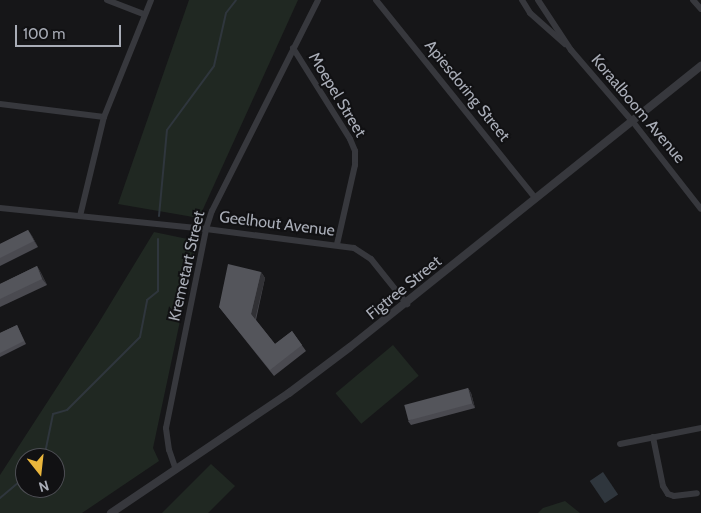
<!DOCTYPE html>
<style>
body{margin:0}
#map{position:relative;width:701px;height:513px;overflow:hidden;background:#161618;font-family:Cabin,sans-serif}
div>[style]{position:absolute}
.green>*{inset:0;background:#202822;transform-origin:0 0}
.water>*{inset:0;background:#2f363d;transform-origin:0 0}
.stream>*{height:2px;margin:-1px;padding:0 1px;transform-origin:1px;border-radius:1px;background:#2f363d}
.minor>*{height:6px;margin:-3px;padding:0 3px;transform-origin:3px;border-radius:3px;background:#37383d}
.tertiary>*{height:8px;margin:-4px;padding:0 4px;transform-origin:4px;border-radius:4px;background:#37383d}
.wall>*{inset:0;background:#4a4a50}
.shaded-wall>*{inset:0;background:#313135}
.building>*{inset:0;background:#54555b;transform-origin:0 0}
span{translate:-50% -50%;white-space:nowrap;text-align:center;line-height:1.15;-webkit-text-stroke:4px #111113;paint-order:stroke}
.street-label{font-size:16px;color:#a9adb7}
.north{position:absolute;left:15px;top:448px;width:50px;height:50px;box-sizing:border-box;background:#111113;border:1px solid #4e4f55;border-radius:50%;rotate:164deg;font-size:14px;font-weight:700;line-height:20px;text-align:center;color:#a9adb7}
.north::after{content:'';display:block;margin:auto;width:18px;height:22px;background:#eab63c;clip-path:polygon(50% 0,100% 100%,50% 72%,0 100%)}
.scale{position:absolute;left:15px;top:25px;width:106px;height:22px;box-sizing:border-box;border:2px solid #a9adb7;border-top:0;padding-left:6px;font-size:15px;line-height:18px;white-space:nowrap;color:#a9adb7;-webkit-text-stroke:4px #111113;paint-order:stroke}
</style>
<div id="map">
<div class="green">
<div style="clip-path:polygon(189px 0,298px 0,199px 218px,118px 204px)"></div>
<div style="clip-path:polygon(evenodd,154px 232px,197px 241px,153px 448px,159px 461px,82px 513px,0 513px,0 475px,98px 324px,154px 232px,25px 458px,55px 458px,55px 488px,25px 488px,25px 458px)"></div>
<div style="left:393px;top:345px;width:40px;height:75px;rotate:50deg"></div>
<div style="clip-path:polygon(211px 464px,235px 486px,208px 513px,162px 513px)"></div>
<div style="clip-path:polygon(565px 501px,580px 513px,538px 513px,543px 508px)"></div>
</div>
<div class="water">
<div style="left:603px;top:472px;width:27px;height:16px;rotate:56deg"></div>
</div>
<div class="stream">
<div style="left:159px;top:216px;width:86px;rotate:-84.7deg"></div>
<div style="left:167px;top:130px;width:79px;rotate:-53.7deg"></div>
<div style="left:214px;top:66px;width:54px;rotate:-77.2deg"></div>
<div style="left:226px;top:13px;width:16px;rotate:-52deg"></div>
<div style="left:44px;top:458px;width:45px;rotate:-78.4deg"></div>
<div style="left:53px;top:414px;width:15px;rotate:-16deg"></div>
<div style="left:67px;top:410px;width:103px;rotate:-45deg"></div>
<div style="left:140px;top:337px;width:38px;rotate:-79deg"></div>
<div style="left:147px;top:300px;width:14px;rotate:-39deg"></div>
<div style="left:158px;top:291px;width:52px;rotate:-90deg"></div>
<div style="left:0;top:498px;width:33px;rotate:-40deg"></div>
</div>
<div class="minor">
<div style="left:107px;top:0;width:40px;rotate:21deg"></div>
<div style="left:376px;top:0;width:255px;rotate:51.2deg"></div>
<div style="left:522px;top:0;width:15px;rotate:58deg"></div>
<div style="left:530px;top:13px;width:47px;rotate:41.5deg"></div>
<div style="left:538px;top:0;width:60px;rotate:56.6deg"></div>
<div style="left:571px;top:50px;width:95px;rotate:49.3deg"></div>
<div style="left:633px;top:122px;width:110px;rotate:52deg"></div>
<div style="left:693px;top:0;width:12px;rotate:48deg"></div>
<div style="left:293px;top:48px;width:107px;rotate:57.9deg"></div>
<div style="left:350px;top:139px;width:13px;rotate:67deg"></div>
<div style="left:355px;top:151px;width:14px;rotate:90deg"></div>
<div style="left:355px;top:165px;width:81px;rotate:102.8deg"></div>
<div style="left:0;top:104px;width:105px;rotate:7.1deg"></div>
<div style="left:0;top:208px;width:207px;rotate:5.8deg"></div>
<div style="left:206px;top:229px;width:149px;rotate:7.3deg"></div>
<div style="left:354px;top:248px;width:20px;rotate:33deg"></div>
<div style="left:371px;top:259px;width:58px;rotate:51.3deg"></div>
<div style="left:80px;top:216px;width:102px;rotate:-76.4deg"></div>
<div style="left:104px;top:117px;width:126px;rotate:-68.1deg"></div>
<div style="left:653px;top:437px;width:50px;rotate:78.5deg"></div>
<div style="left:663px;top:486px;width:9px;rotate:58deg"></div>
<div style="left:668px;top:494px;width:6px;rotate:18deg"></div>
<div style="left:674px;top:496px;width:23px;rotate:-7deg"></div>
<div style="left:620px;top:444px;width:83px;rotate:-11.2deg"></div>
<div style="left:176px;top:470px;width:21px;rotate:-109deg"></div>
<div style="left:169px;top:450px;width:22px;rotate:-98deg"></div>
<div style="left:166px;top:428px;width:203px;rotate:-78.6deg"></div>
<div style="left:206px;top:229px;width:19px;rotate:-72deg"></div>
<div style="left:212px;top:211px;width:236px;rotate:-63.3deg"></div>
</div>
<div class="tertiary">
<div style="left:111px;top:513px;width:215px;rotate:-34deg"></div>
<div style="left:289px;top:393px;width:76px;rotate:-37deg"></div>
<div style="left:350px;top:347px;width:450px;rotate:-38.7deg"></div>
</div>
<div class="wall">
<div style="clip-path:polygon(28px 230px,32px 236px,38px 247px,0 266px,0 244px)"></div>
<div style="clip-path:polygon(37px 266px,41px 273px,47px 285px,0 307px,0 284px)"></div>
<div style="clip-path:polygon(261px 272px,265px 278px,256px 320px,275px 344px,292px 331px,306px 351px,274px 376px,219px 307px)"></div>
<div style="clip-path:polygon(17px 325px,26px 344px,0 357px,0 333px)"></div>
<div style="clip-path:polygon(468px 388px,471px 393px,475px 408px,411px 425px,408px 421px)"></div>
</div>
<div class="shaded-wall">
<div style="clip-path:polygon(28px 230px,32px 236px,38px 247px,34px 241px)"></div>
<div style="clip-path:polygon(37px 266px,41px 273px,47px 285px,42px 279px)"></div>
<div style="clip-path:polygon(261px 272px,265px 278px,255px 320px,251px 314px)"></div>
<div style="clip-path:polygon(468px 388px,471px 393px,475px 408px,472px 403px)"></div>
</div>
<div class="building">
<div style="clip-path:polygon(28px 230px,34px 241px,0 258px,0 244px)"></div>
<div style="clip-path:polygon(228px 264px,261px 272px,251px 314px,275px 344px,292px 331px,302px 345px,270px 370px,219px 307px)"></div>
<div style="clip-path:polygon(37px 266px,42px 279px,0 299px,0 284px)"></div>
<div style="clip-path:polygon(17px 325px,24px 341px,0 353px,0 333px)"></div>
<div style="left:468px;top:388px;width:16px;height:66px;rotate:75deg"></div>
</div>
<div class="street-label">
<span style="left:467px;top:91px;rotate:51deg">Apiesdoring Street</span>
<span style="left:337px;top:95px;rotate:59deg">Moepel Street</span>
<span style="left:638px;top:109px;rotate:50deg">Koraalboom Avenue</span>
<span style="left:277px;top:224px;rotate:7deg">Geelhout Avenue</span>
<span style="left:187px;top:266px;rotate:-77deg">Kremetart Street</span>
<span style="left:404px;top:288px;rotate:-39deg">Figtree Street</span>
</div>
<div class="north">N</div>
<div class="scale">100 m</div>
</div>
